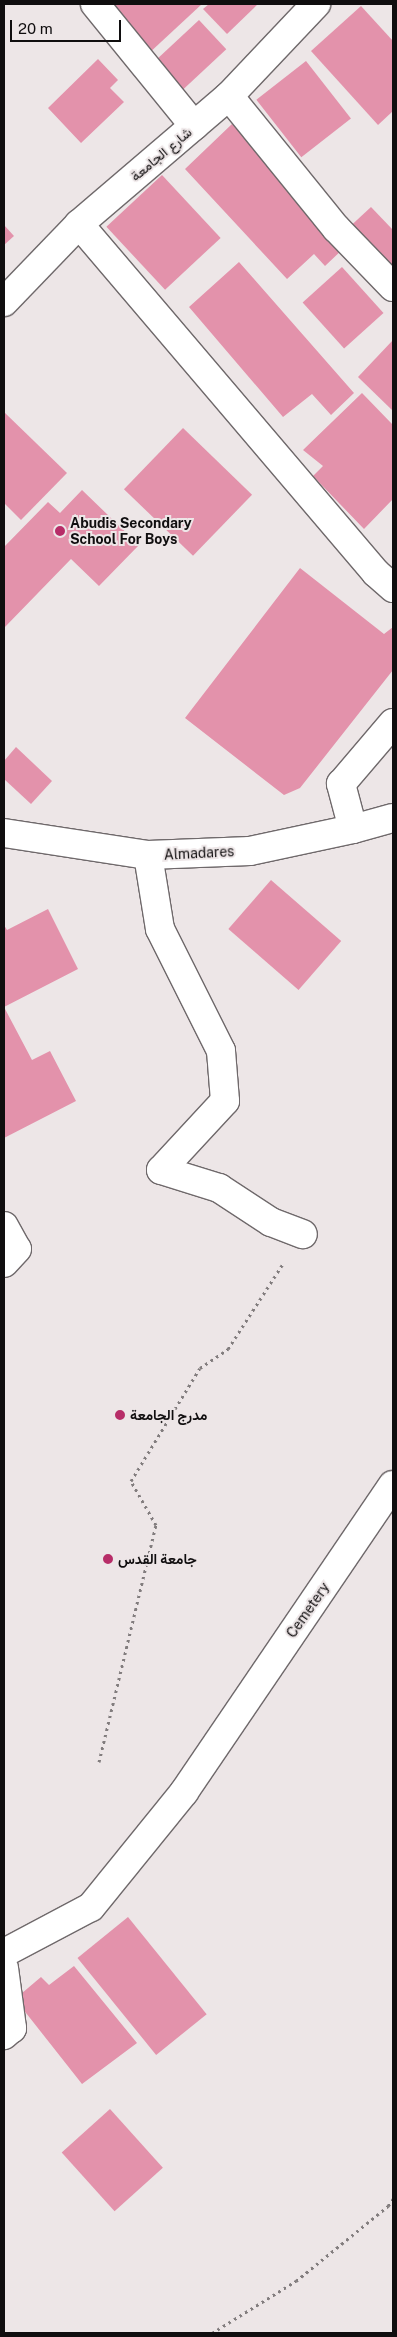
<!DOCTYPE html>
<meta charset="utf-8">
<style>
body{margin:0}
#map{position:relative;width:397px;height:2337px;overflow:hidden;background:#ede6e7;font-family:"Public Sans",Vazirmatn,sans-serif}
div>[style]{position:absolute}
.building>*{inset:0;background:#e392ab;transform-origin:0 0}
.path>*{height:3px;margin-top:-1.5px;transform-origin:0;background:repeating-linear-gradient(90deg,#827d7e 0 2.5px,transparent 0 6.5px)}
.roads{filter:drop-shadow(1px 0 #6f696b) drop-shadow(-1px 0 #6f696b) drop-shadow(0 1px #6f696b) drop-shadow(0 -1px #6f696b)}
.minor>*{height:28px;margin:-14px;padding:0 14px;transform-origin:14px;border-radius:14px;background:#fff}
.major>*{height:28px;margin:-14px;padding:0 14px;transform-origin:14px;border-radius:14px;background:#fff}
.dots>*{width:14px;height:14px;translate:-50% -50%;box-sizing:border-box;border:2px solid #ede6e7;border-radius:50%}
span{translate:-50% -50%;white-space:nowrap;text-align:center;line-height:1.15;-webkit-text-stroke:4px #ede6e7;paint-order:stroke}
.street-label{font-size:14px;color:#100e0f}
.poi-label{font-size:14px;color:#100e0f;font-weight:700}
.left{translate:0 -50%;text-align:left}
.frame{position:absolute;inset:0;border:5px solid #100e0f;pointer-events:none}
.scale{position:absolute;left:10px;top:20px;width:111px;height:22px;box-sizing:border-box;border:2px solid #100e0f;border-top:0;padding-left:6px;font-size:15px;line-height:18px;white-space:nowrap;color:#100e0f;-webkit-text-stroke:4px #ede6e7;paint-order:stroke}
</style>
<div id="map">
<div class="building">
<div style="clip-path:polygon(112px 4px,202px 4px,147px 55px)"></div>
<div style="clip-path:polygon(209px 4px,258px 4px,227px 34px,203px 9px)"></div>
<div style="clip-path:polygon(361px 6px,393px 41px,393px 111px,378px 125px,311px 51px)"></div>
<div style="left:199px;top:20px;width:40px;height:69px;rotate:47deg"></div>
<div style="clip-path:polygon(98px 59px,118px 80px,110px 88px,124px 102px,81px 143px,48px 108px)"></div>
<div style="left:306px;top:61px;width:73px;height:63px;rotate:52deg"></div>
<div style="clip-path:polygon(232px 124px,344px 248px,325px 266px,314px 254px,287px 279px,185px 169px)"></div>
<div style="left:162px;top:175px;width:86px;height:76px;rotate:47deg"></div>
<div style="clip-path:polygon(371px 207px,393px 230px,393px 283px,344px 232px)"></div>
<div style="clip-path:polygon(4px 225px,14px 236px,4px 245px)"></div>
<div style="clip-path:polygon(239px 262px,354px 393px,331px 415px,312px 394px,283px 417px,189px 307px)"></div>
<div style="left:342px;top:267px;width:62px;height:53px;rotate:48deg"></div>
<div style="clip-path:polygon(393px 340px,393px 411px,358px 377px)"></div>
<div style="clip-path:polygon(362px 393px,393px 425px,393px 499px,364px 529px,313px 476px,323px 466px,303px 450px)"></div>
<div style="clip-path:polygon(4px 412px,67px 473px,21px 520px,4px 503px)"></div>
<div style="left:183px;top:428px;width:96px;height:85px;rotate:44deg"></div>
<div style="clip-path:polygon(82px 490px,139px 545px,99px 586px,71px 559px,4px 628px,4px 547px,48px 502px,60px 513px)"></div>
<div style="clip-path:polygon(300px 568px,384px 634px,393px 627px,393px 670px,300px 788px,284px 795px,185px 718px)"></div>
<div style="clip-path:polygon(16px 747px,52px 781px,31px 804px,4px 779px,4px 761px)"></div>
<div style="left:271px;top:880px;width:93px;height:65px;rotate:41deg"></div>
<div style="clip-path:polygon(48px 909px,78px 969px,4px 1007px,32px 1060px,50px 1051px,76px 1101px,4px 1138px,4px 925px,7px 930px)"></div>
<div style="left:128px;top:1917px;width:125px;height:65px;rotate:51deg"></div>
<div style="clip-path:polygon(74px 1966px,137px 2043px,82px 2084px,15px 1999px,41px 1977px,49px 1985px)"></div>
<div style="left:110px;top:2109px;width:79px;height:65px;rotate:48deg"></div>
</div>
<div class="path">
<div style="left:99px;top:1762px;width:244px;rotate:-76.5deg"></div>
<div style="left:156px;top:1525px;width:51px;rotate:-119.6deg"></div>
<div style="left:131px;top:1481px;width:132px;rotate:-58.6deg"></div>
<div style="left:200px;top:1368px;width:34px;rotate:-34deg"></div>
<div style="left:228px;top:1349px;width:103px;rotate:-57.2deg"></div>
<div style="left:212px;top:2333px;width:99px;rotate:-31.8deg"></div>
<div style="left:296px;top:2281px;width:119px;rotate:-39.2deg"></div>
<div style="left:388px;top:2206px;width:9px;rotate:-54deg"></div>
</div>
<div class="roads">
<div class="minor">
<div style="left:95px;top:4px;width:157px;rotate:50.9deg"></div>
<div style="left:229px;top:96px;width:170px;rotate:51deg"></div>
<div style="left:336px;top:228px;width:82px;rotate:46deg"></div>
<div style="left:79px;top:224px;width:458px;rotate:49.6deg"></div>
<div style="left:376px;top:573px;width:23px;rotate:41deg"></div>
<div style="left:353px;top:829px;width:47px;rotate:-104.9deg"></div>
<div style="left:341px;top:784px;width:80px;rotate:-49.6deg"></div>
<div style="left:4px;top:833px;width:146px;rotate:8.7deg"></div>
<div style="left:148px;top:855px;width:102px;rotate:-2.2deg"></div>
<div style="left:250px;top:851px;width:105px;rotate:-12.1deg"></div>
<div style="left:353px;top:829px;width:41px;rotate:-15.4deg"></div>
<div style="left:148px;top:855px;width:75px;rotate:80.8deg"></div>
<div style="left:160px;top:929px;width:136px;rotate:63.4deg"></div>
<div style="left:221px;top:1051px;width:50px;rotate:85.4deg"></div>
<div style="left:225px;top:1101px;width:94px;rotate:132.8deg"></div>
<div style="left:161px;top:1170px;width:61px;rotate:17.2deg"></div>
<div style="left:219px;top:1188px;width:62px;rotate:33.2deg"></div>
<div style="left:271px;top:1222px;width:34px;rotate:21deg"></div>
<div style="left:4px;top:1226px;width:26px;rotate:61deg"></div>
<div style="left:17px;top:1249px;width:19px;rotate:133deg"></div>
<div style="left:4px;top:1953px;width:98px;rotate:-27.9deg"></div>
<div style="left:91px;top:1907px;width:148px;rotate:-51deg"></div>
<div style="left:184px;top:1792px;width:371px;rotate:-55.8deg"></div>
<div style="left:4px;top:1968px;width:61px;rotate:82.4deg"></div>
<div style="left:12px;top:2028px;width:11px;rotate:139deg"></div>
</div>
<div class="major">
<div style="left:4px;top:302px;width:108px;rotate:-46.1deg"></div>
<div style="left:79px;top:224px;width:197px;rotate:-40.5deg"></div>
<div style="left:229px;top:96px;width:127px;rotate:-46.6deg"></div>
</div>
</div>
<div class="dots">
<div style="left:60px;top:531px;background:#b72d68"></div>
<div style="left:120px;top:1415px;background:#b72d68"></div>
<div style="left:108px;top:1559px;background:#b72d68"></div>
</div>
<div class="street-label">
<span style="left:161px;top:154px;rotate:-40deg">شارع الجامعة</span>
<span style="left:199px;top:853px;rotate:-3deg">Almadares</span>
<span style="left:308px;top:1610px;rotate:-55deg">Cemetery</span>
</div>
<div class="poi-label">
<span class="left" style="left:70px;top:531px">Abudis Secondary<br>School For Boys</span>
<span class="left" style="left:130px;top:1415px">مدرج الجامعة</span>
<span class="left" style="left:118px;top:1559px">جامعة القدس</span>
</div>
<div class="frame"></div>
<div class="scale">20 m</div>
</div>
